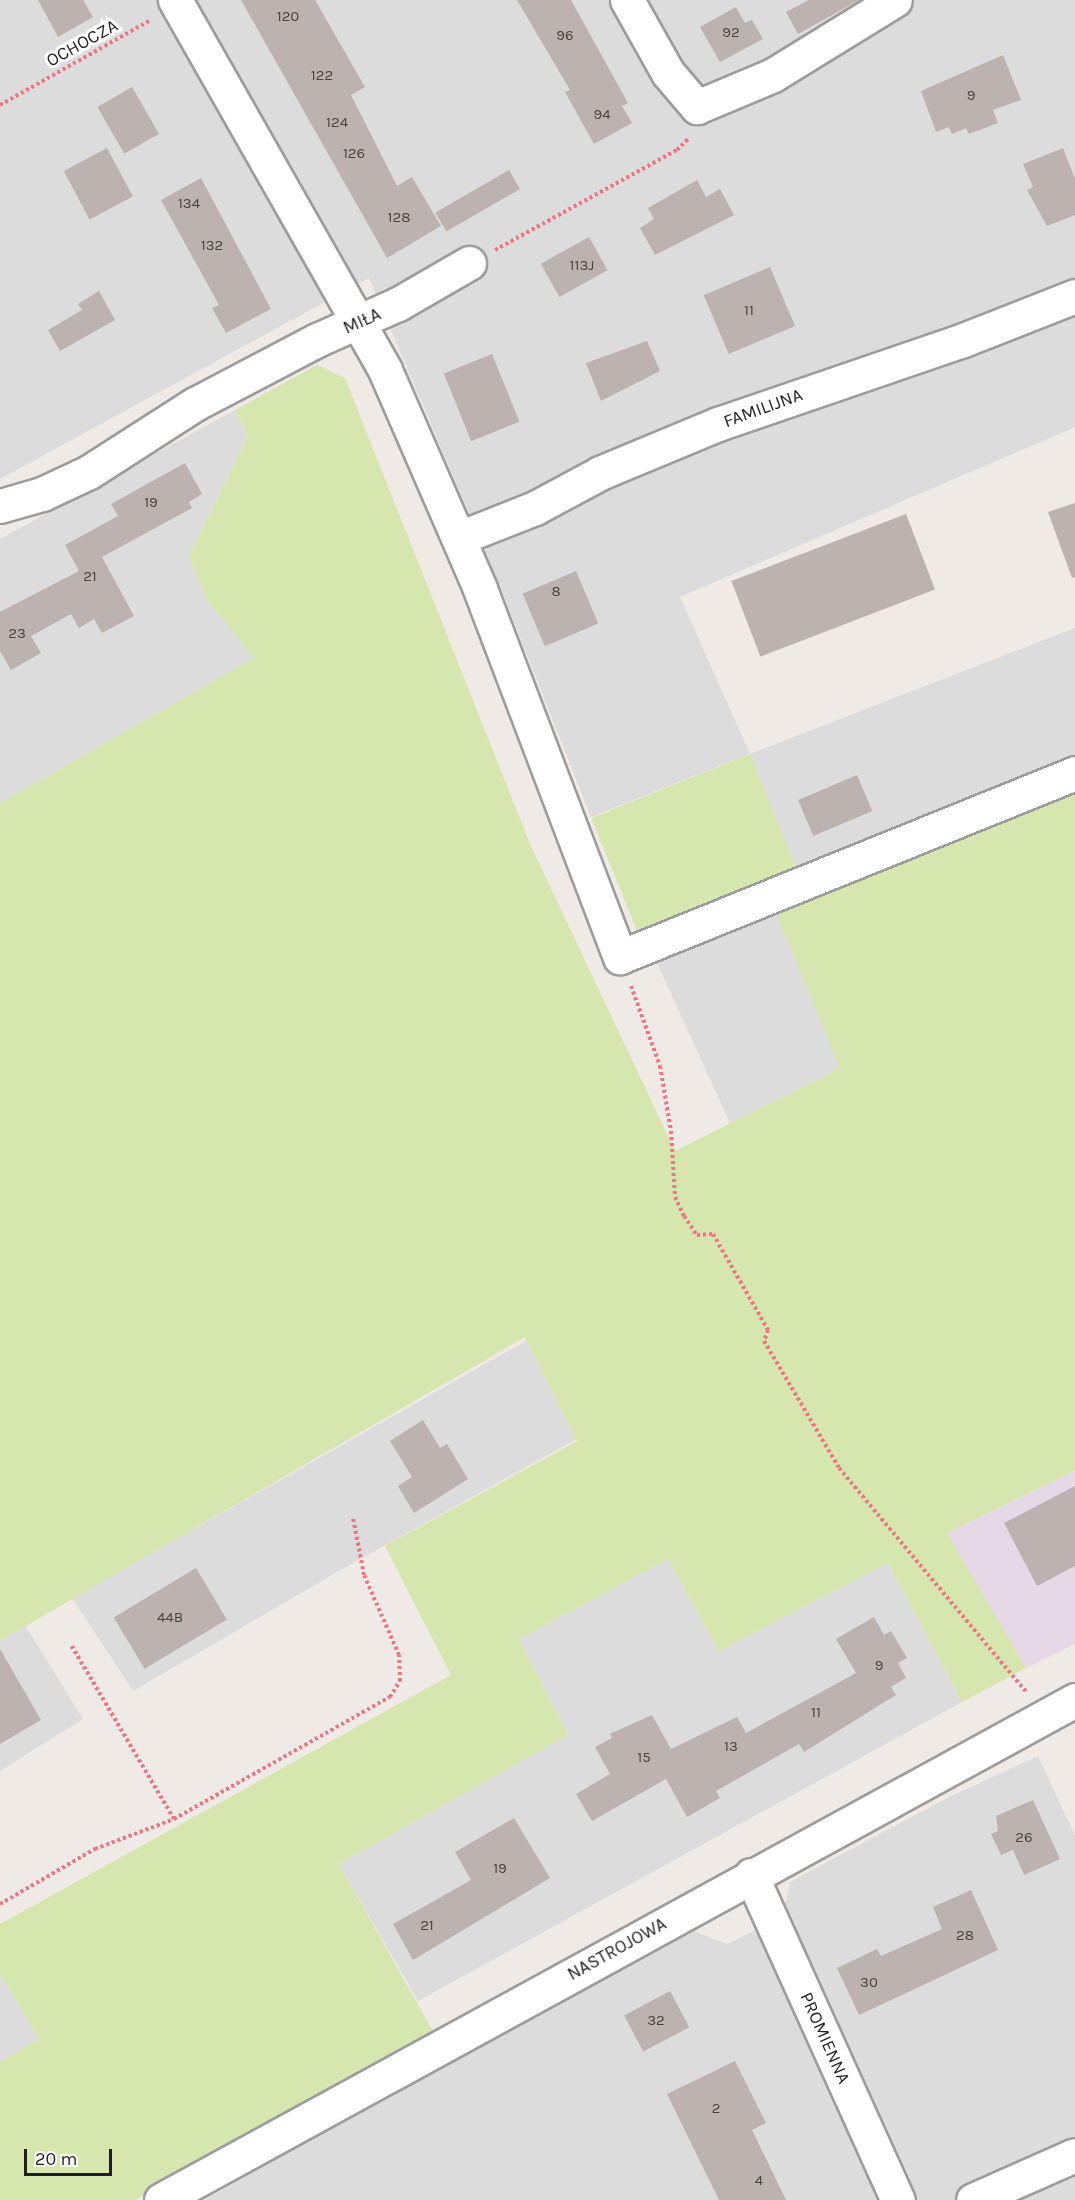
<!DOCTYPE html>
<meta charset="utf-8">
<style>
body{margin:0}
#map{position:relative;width:1075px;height:2200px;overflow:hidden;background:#efeae5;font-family:Karla,sans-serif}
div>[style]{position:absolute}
.residential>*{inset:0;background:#dddcdc}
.industrial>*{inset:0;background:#e7d8e7}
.grass>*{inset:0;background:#d5e6ae;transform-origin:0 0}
.building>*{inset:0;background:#bcb2af;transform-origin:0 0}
.path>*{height:4px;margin-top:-2px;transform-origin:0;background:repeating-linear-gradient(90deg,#f17480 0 3px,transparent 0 6px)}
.roads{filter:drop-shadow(2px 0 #9c9c9c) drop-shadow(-2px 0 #9c9c9c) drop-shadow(0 2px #9c9c9c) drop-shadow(0 -2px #9c9c9c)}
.minor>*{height:33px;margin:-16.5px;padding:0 16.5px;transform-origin:16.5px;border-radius:16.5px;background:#fff}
span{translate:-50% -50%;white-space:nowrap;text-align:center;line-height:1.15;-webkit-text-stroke:6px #fff;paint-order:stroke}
.number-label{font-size:15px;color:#464443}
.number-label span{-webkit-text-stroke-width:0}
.street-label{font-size:18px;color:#1f1f1f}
.scale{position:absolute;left:24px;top:2149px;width:88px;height:27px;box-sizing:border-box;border:3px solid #1f1f1f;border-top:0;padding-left:8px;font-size:18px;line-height:21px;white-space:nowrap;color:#1f1f1f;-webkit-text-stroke:4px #fff;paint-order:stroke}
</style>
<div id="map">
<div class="residential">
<div style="clip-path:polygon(0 0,1075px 0,1075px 427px,680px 597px,750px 754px,1075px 628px,1075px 785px,841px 1068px,730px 1123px,642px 930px,749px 754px,591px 817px,500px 587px,369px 278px,0 479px)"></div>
<div style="clip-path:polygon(235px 410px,248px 436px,189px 556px,207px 600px,255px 658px,0 803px,0 539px)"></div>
<div style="clip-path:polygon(711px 1236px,764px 1335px,344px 1568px,133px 1691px,72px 1598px)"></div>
<div style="clip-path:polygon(668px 1559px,719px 1651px,888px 1563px,962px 1702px,418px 2001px,339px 1864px,568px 1735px,519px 1639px)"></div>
<div style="clip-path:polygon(25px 1625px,83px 1719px,0 1771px,0 1641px)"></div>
<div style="clip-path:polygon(1038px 1756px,1075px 1836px,1075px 2200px,205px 2200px,464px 2051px,693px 1931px,727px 1944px,783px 1916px,790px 1882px,949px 1797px)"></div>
<div style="clip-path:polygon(0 1974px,39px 2039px,0 2062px)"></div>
</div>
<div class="industrial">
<div style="clip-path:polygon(1075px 1471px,1075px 1644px,1026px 1668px,947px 1533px)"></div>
</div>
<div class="grass">
<div style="clip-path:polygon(317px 365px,345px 378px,530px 844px,675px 1151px,840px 1068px,773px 905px,1075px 785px,1075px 1471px,947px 1533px,1026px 1668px,962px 1702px,888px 1563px,719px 1651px,668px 1559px,519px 1639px,568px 1735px,339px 1864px,434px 2033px,135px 2200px,0 2200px,0 2062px,39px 2039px,0 1974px,0 1924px,451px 1675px,385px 1546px,577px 1441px,525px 1337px,0 1641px,0 803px,254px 658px,207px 600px,189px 556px,248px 436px,235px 410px)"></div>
<div style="left:750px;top:754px;width:126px;height:171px;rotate:68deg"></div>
</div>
<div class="building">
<div style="clip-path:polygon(38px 0,83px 0,93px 17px,58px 37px)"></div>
<div style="clip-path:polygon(241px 0,315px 0,365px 87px,351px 95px,397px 186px,412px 177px,441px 226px,387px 258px)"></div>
<div style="clip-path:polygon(517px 0,571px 0,628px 103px,622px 106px,632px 123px,594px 144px,565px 92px,570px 90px)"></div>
<div style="clip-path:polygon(809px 0,859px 0,798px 34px,786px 12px)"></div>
<div style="clip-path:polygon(736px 7px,745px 23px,752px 20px,763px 39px,720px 62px,700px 27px)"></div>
<div style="clip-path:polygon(1003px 55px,1021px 100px,993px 110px,998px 123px,969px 134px,966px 128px,952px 134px,949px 127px,936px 132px,921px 91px)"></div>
<div style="left:132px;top:87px;width:54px;height:40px;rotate:60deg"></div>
<div style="left:107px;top:148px;width:55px;height:49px;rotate:62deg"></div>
<div style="clip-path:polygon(1063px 148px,1075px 179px,1075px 215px,1047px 226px,1027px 190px,1033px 187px,1023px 164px)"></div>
<div style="left:509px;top:170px;width:22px;height:85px;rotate:60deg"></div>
<div style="clip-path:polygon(201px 178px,271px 309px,226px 333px,212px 308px,219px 305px,161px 200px)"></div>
<div style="clip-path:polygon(697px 180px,706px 197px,720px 189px,734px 215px,655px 255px,640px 228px,654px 219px,648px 208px)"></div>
<div style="left:589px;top:237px;width:38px;height:55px;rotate:61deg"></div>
<div style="left:770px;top:267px;width:64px;height:72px;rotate:67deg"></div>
<div style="clip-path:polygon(99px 291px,115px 320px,60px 351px,48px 330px,82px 310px,78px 304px)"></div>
<div style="clip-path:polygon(647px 341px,660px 371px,601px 401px,586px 363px)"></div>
<div style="left:492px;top:354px;width:73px;height:52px;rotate:68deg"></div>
<div style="clip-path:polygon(185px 463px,202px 494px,189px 502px,192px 508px,102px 557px,134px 616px,102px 633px,94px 619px,79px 628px,71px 614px,31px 636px,41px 653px,11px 670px,0 651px,0 612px,79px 571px,65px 545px,118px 516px,111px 504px)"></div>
<div style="clip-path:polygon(1075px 503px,1075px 577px,1072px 578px,1048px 512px)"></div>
<div style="left:906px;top:514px;width:81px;height:187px;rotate:69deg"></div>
<div style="left:576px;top:571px;width:57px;height:58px;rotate:67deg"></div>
<div style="left:857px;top:775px;width:39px;height:64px;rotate:67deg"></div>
<div style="clip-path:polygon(423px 1420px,440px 1448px,447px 1444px,468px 1479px,414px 1513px,398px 1486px,412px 1477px,390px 1441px)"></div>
<div style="clip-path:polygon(1075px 1486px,1075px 1566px,1037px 1586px,1004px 1523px)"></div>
<div style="left:196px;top:1568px;width:60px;height:96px;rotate:59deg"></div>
<div style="clip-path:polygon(874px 1617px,884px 1635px,891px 1631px,907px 1658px,898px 1663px,906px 1678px,891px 1687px,896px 1695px,804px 1752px,799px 1744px,716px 1791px,720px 1798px,687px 1817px,666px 1779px,592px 1821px,576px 1794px,610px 1774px,595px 1747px,612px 1738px,610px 1734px,652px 1715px,671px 1749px,737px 1717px,746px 1733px,856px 1673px,836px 1639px)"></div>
<div style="clip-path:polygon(0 1649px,41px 1720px,0 1744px)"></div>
<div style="clip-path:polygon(1033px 1800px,1060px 1859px,1024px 1875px,1013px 1850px,1001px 1855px,991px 1834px,998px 1831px,996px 1816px)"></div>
<div style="clip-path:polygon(514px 1818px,550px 1878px,413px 1960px,393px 1924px,471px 1880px,455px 1852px)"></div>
<div style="clip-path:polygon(971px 1890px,998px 1950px,859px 2015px,837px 1968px,877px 1949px,881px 1956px,942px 1929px,933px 1907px)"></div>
<div style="left:670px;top:1991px;width:41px;height:52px;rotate:62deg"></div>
<div style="clip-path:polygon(735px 2061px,766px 2123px,752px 2130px,786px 2200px,719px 2200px,667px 2094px)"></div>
</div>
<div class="path">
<div style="left:0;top:105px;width:173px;rotate:-29.4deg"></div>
<div style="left:495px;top:250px;width:208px;rotate:-28.8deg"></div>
<div style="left:677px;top:150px;width:18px;rotate:-45deg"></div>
<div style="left:631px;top:986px;width:85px;rotate:70.1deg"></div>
<div style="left:660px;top:1066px;width:66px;rotate:80.4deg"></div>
<div style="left:671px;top:1131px;width:66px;rotate:86.5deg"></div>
<div style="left:675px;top:1197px;width:21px;rotate:65deg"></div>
<div style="left:684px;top:1216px;width:23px;rotate:56deg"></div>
<div style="left:697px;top:1235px;width:16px;rotate:-4deg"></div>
<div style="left:713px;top:1234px;width:111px;rotate:60.2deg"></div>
<div style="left:768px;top:1330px;width:12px;rotate:110deg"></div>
<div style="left:764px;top:1341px;width:147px;rotate:59.4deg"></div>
<div style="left:839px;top:1468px;width:292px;rotate:50.1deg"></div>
<div style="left:174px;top:1819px;width:248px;rotate:-29.5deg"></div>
<div style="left:390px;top:1697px;width:19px;rotate:-58deg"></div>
<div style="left:400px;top:1681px;width:26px;rotate:-92deg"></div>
<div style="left:399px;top:1655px;width:87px;rotate:-113.6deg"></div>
<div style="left:364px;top:1575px;width:58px;rotate:-100.9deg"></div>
<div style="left:0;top:1904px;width:110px;rotate:-30.1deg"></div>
<div style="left:95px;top:1849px;width:85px;rotate:-20.8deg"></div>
<div style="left:174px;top:1819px;width:202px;rotate:-120.6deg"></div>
</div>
<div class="roads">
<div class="minor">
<div style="left:175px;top:0;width:425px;rotate:60.4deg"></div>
<div style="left:385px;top:370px;width:239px;rotate:66.5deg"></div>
<div style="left:480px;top:589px;width:394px;rotate:69.2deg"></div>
<div style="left:620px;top:957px;width:491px;rotate:-22deg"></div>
<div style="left:627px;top:0;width:84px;rotate:60.7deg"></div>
<div style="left:668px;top:73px;width:45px;rotate:49.5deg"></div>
<div style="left:697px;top:107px;width:82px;rotate:-22.8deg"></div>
<div style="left:773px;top:75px;width:143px;rotate:-31.6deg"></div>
<div style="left:0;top:506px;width:44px;rotate:-15.9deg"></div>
<div style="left:42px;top:494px;width:52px;rotate:-25.1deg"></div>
<div style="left:89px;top:472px;width:126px;rotate:-32.7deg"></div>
<div style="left:195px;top:404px;width:138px;rotate:-27.7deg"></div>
<div style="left:317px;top:340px;width:89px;rotate:-24deg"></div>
<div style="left:398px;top:304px;width:82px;rotate:-30deg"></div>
<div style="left:459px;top:538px;width:82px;rotate:-21.5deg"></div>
<div style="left:535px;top:508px;width:74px;rotate:-28.3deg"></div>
<div style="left:600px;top:473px;width:128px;rotate:-22.6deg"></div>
<div style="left:718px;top:424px;width:259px;rotate:-18.9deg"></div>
<div style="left:963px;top:340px;width:120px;rotate:-21.4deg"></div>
<div style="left:751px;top:1875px;width:357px;rotate:65.7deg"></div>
<div style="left:161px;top:2200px;width:1042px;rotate:-28.68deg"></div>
<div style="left:973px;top:2200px;width:111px;rotate:-23.8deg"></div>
</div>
</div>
<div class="number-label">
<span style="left:288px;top:17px">120</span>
<span style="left:731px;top:33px">92</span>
<span style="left:565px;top:36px">96</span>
<span style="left:322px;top:76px">122</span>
<span style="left:971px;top:96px">9</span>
<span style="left:602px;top:115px">94</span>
<span style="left:337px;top:123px">124</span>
<span style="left:354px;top:154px">126</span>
<span style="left:189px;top:204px">134</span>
<span style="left:399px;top:218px">128</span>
<span style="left:212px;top:246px">132</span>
<span style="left:582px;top:266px">113J</span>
<span style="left:749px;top:311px">11</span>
<span style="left:151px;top:503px">19</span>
<span style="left:90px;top:577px">21</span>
<span style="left:556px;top:592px">8</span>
<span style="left:17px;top:634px">23</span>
<span style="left:170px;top:1618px">44B</span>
<span style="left:879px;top:1666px">9</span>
<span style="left:816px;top:1713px">11</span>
<span style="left:731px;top:1747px">13</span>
<span style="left:644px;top:1758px">15</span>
<span style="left:1024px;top:1838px">26</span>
<span style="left:500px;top:1869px">19</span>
<span style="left:427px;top:1926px">21</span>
<span style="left:965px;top:1936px">28</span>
<span style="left:869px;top:1983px">30</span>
<span style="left:656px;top:2021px">32</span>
<span style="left:716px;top:2109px">2</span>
<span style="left:759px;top:2181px">4</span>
</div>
<div class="street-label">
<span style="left:82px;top:43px;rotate:-29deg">OCHOCZA</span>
<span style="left:362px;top:321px;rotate:-24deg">MIŁA</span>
<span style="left:763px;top:408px;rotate:-20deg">FAMILIJNA</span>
<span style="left:617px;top:1949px;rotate:-29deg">NASTROJOWA</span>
<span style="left:825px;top:2038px;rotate:66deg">PROMIENNA</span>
</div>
<div class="scale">20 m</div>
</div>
